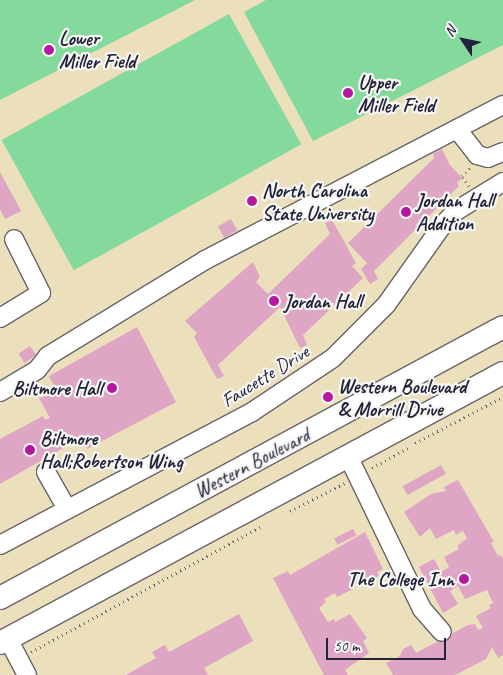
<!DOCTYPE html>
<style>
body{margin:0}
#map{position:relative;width:503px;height:675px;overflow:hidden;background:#ebdfbc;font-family:Caveat,sans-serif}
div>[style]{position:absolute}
.green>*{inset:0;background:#84da9d;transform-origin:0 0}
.building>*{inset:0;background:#dea5c4;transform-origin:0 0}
.path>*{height:3px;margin-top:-1.5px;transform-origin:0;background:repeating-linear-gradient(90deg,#686468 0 1px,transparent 0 5px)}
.roads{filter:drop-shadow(1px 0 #686468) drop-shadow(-1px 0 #686468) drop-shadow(0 1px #686468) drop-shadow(0 -1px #686468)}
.minor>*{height:18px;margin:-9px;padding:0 9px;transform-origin:9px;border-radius:9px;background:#fff}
.major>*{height:22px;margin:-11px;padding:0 11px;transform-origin:11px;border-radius:11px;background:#fff}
.dots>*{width:14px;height:14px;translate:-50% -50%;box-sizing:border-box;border:2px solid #f6f6f2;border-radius:50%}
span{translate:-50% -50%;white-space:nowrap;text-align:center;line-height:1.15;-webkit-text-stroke:4.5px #f6f6f2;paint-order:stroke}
.poi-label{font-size:20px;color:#22223b;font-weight:700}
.left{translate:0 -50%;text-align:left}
.right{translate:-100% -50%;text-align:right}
.street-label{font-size:20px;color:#22223b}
.north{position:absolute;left:438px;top:15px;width:50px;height:50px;-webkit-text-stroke:4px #f6f6f2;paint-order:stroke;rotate:304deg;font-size:14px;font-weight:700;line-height:20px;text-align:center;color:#22223b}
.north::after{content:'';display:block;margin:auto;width:18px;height:22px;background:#22223b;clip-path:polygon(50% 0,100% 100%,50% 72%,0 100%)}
.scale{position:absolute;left:326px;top:638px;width:120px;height:22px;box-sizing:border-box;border:2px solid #22223b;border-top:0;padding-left:6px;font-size:15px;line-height:18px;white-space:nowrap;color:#22223b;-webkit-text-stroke:4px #f6f6f2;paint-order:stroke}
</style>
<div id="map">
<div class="green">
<div style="clip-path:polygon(0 0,195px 0,0 100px)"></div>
<div style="clip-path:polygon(266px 0,503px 0,503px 45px,313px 141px,244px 12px)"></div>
<div style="left:229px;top:14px;width:149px;height:260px;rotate:61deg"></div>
</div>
<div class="building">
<div style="clip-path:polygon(442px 149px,450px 165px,462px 178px,457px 183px,459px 186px,374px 271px,378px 279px,370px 284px,361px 269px,367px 263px,348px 243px,434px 158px,433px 154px)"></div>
<div style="clip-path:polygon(0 172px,21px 211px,5px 219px,0 209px)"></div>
<div style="left:231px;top:219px;width:13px;height:15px;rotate:61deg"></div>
<div style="clip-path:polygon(332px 220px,356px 263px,352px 266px,363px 278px,303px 335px,307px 345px,300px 348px,280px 307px,218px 365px,224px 376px,217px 379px,194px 337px,197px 333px,185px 321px,253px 262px,260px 277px,256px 282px,268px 294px,330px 234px,325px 223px)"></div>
<div style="clip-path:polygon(137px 327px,176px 402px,87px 449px,81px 438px,0 484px,0 439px,43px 416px,45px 420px,50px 418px,39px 398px,56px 390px,49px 376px)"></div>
<div style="left:30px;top:346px;width:11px;height:14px;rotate:56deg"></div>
<div style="left:441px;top:465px;width:10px;height:44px;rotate:61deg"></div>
<div style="clip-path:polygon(458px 480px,494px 542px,491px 543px,498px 556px,501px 555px,503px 559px,503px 655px,498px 658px,492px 647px,486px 659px,455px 675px,393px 675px,386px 663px,400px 656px,403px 649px,411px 645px,416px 653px,468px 625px,475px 624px,478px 630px,483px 628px,476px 616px,491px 608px,489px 605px,493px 603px,487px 590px,465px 599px,458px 586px,450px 591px,458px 604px,443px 613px,419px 567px,434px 559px,441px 572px,449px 567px,444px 557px,459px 549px,457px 546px,467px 538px,463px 531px,456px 535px,454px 530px,436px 539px,430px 528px,420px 537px,404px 512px,431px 494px,446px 491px,444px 487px)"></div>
<div style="left:353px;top:529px;width:7px;height:21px;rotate:63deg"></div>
<div style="clip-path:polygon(365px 532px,383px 569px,377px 572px,379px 576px,351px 586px,353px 589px,337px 597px,335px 593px,324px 599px,326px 602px,319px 608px,328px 622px,334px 619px,335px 622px,350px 614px,367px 638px,363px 641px,369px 653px,345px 670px,348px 675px,324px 675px,273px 578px,288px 571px,290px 575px)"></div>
<div style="clip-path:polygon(239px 614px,253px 641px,204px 668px,208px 675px,126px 675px,156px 658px,152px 652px,165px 645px,169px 652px)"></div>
</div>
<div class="path">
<div style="left:469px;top:186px;width:12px;rotate:-125deg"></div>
<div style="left:462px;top:176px;width:11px;rotate:-45deg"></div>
<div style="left:415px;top:443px;width:99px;rotate:-27.6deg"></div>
<div style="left:372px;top:468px;width:41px;rotate:-29.1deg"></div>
<div style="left:290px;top:511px;width:62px;rotate:-27deg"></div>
<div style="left:31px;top:652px;width:261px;rotate:-28.6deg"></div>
</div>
<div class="roads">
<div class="minor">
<div style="left:457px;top:129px;width:33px;rotate:52deg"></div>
<div style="left:477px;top:155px;width:11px;rotate:15deg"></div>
<div style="left:488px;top:158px;width:16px;rotate:-22deg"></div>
<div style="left:0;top:318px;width:48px;rotate:-31.4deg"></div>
<div style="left:41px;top:293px;width:60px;rotate:-116.6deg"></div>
<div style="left:0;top:392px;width:43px;rotate:-30.7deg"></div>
<div style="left:37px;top:370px;width:18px;rotate:-52deg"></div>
<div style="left:48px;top:356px;width:184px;rotate:-31.4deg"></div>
<div style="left:205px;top:260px;width:336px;rotate:-27.5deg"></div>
<div style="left:349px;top:458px;width:168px;rotate:64.2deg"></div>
<div style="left:422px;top:609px;width:30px;rotate:49deg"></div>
<div style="left:46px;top:472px;width:43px;rotate:60.4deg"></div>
<div style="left:0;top:545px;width:285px;rotate:-27.8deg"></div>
<div style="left:252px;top:412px;width:97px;rotate:-33.7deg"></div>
<div style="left:333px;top:358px;width:75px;rotate:-45deg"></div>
<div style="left:386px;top:305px;width:97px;rotate:-54.7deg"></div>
<div style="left:442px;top:226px;width:21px;rotate:-47deg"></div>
<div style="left:456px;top:211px;width:55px;rotate:-31.7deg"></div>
<div style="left:8px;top:639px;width:41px;rotate:62.2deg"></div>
</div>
<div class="major">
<div style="left:0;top:598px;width:571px;rotate:-28.31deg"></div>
<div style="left:0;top:643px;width:571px;rotate:-28.23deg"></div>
</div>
</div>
<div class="dots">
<div style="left:49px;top:50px;background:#b5179e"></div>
<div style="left:348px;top:93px;background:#b5179e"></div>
<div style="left:252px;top:201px;background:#b5179e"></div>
<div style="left:406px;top:212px;background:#b5179e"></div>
<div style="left:274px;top:301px;background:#b5179e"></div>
<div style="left:112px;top:388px;background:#b5179e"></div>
<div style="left:328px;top:397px;background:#b5179e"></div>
<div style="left:30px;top:450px;background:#b5179e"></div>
<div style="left:464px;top:579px;background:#b5179e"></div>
</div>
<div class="poi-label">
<span class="left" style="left:59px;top:50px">Lower<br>Miller Field</span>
<span class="left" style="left:358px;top:94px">Upper<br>Miller Field</span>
<span class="left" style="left:262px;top:202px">North Carolina<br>State University</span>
<span class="left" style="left:416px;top:212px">Jordan Hall<br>Addition</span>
<span class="left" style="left:284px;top:301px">Jordan Hall</span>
<span class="left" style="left:338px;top:398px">Western Boulevard<br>&amp; Morrill Drive</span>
<span class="right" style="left:102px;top:388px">Biltmore Hall</span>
<span class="left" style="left:40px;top:450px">Biltmore<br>Hall;Robertson Wing</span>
<span class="right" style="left:454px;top:579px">The College Inn</span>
</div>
<div class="street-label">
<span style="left:265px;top:376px;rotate:-32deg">Faucette Drive</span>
<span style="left:252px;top:463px;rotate:-28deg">Western Boulevard</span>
</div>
<div class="north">N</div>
<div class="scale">50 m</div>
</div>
